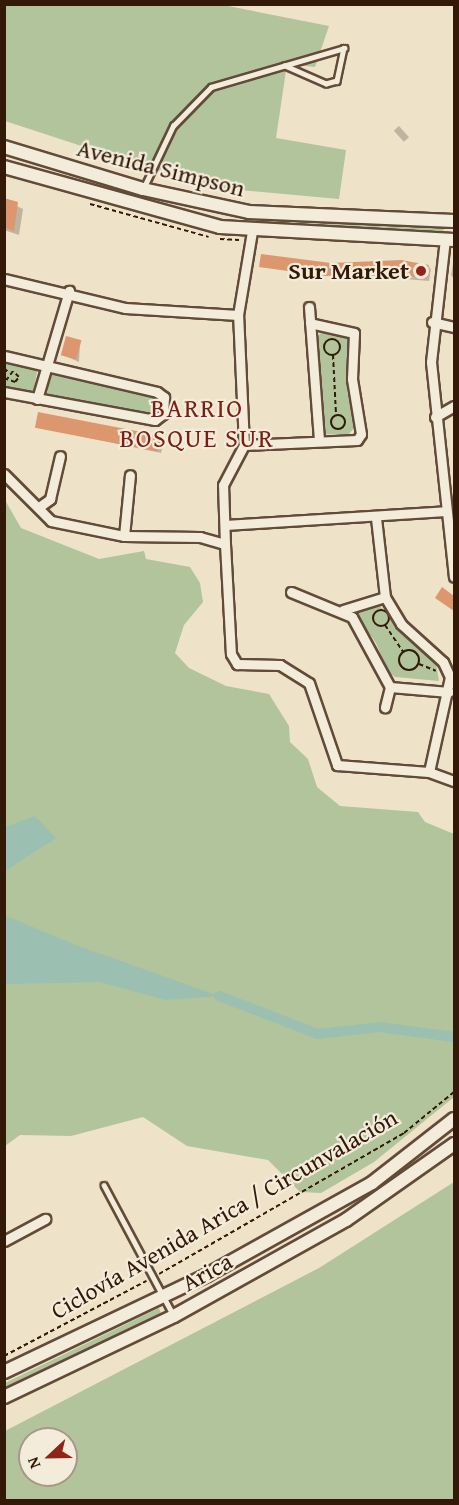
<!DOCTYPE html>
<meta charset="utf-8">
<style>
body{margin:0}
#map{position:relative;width:459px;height:1505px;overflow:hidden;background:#eee2c8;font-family:"Gentium Book Plus",serif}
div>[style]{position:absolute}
.green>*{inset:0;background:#b2c49b}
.water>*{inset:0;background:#9bbfb0}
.shadow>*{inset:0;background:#0003;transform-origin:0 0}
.canal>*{height:10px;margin:-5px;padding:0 5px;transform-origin:5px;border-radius:5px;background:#9bbfb0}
.building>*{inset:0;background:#dc976f;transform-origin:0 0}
.path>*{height:2px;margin-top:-1px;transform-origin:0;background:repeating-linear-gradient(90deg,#331908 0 4.5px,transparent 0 7.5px)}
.path>.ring{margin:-1px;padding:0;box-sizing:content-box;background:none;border:2px solid #331908;border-radius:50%}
.roads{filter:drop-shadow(2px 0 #624b38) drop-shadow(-2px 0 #624b38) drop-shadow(0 2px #624b38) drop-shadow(0 -2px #624b38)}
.service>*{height:4.5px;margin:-2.25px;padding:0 2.25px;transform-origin:2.25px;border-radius:2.25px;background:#f4ecdb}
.minor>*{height:9px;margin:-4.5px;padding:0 4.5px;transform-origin:4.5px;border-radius:4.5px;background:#f4ecdb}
.secondary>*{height:12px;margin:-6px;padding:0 6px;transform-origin:6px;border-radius:6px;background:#f4ecdb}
.dots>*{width:16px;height:16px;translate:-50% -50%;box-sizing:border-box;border:3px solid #f4ecdb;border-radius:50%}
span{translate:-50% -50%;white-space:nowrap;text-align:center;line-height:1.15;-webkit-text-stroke:4.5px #f4ecdb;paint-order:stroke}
.street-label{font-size:24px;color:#331908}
.poi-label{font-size:24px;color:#331908;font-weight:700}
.right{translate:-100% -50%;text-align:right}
.neighbourhood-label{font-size:26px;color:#7a1f14;letter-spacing:1.5px}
.frame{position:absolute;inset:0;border:6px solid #331908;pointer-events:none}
.north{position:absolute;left:18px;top:1427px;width:60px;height:60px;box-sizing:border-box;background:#f4ecdb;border:2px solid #a79887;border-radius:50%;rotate:248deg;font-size:16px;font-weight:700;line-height:24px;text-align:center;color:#331908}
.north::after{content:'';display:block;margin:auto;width:21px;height:27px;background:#8f2418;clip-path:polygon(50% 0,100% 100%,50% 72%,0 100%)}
</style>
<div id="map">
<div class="green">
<div style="clip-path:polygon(5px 5px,223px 5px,329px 26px,315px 67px,287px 64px,276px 138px,346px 150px,339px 199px,207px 187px,5px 121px)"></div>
<div style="clip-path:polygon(264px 218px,448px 226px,440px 233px,260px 224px)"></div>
<div style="clip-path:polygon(324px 331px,348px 339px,347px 391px,355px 427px,348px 435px,322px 434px,316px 337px)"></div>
<div style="clip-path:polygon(5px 359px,38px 366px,33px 395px,5px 389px)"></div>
<div style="clip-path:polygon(49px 374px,155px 396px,157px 414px,47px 396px)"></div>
<div style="clip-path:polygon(5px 500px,21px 528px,79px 551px,99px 559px,144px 551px,146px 559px,190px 567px,200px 583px,203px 602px,184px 625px,175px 653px,189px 668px,226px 686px,269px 694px,289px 726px,290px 742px,308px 759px,317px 787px,340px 806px,418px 812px,425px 822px,454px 834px,454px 1097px,374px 1162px,321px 1193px,300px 1192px,268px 1160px,187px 1146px,143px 1117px,71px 1136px,20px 1135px,5px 1146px)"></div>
<div style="clip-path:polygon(380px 606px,436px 663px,439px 681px,395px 677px,388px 672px,376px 643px,354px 612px)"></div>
<div style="clip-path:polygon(evenodd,454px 1182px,454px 1500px,5px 1500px,5px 1431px,319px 1268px,454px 1182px,30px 1439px,66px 1439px,66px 1475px,30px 1475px,30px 1439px)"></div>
<div style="clip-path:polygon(159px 1308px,162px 1316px,5px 1391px,5px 1383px)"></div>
</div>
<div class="water">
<div style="clip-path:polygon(35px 816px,56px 838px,5px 871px,5px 827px)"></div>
<div style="clip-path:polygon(4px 915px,76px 945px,219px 996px,166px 1000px,100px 982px,5px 984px)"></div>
</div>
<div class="shadow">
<div style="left:399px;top:126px;width:15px;height:7px;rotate:48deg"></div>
<div style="clip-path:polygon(4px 200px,23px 209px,19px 235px,4px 230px)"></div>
<div style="clip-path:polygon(453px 264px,454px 265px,454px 279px,451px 275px)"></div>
<div style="clip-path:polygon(331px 265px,428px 266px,431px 269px,429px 281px,260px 267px)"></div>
<div style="clip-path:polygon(80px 341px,79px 362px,63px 355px)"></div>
<div style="clip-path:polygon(37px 427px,160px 437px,164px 440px,161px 453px)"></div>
</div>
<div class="canal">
<div style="left:219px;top:996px;width:106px;rotate:21deg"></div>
<div style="left:318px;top:1034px;width:61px;rotate:-6.5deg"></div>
<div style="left:379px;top:1027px;width:76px;rotate:7.6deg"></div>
</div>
<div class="building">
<div style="clip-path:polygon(4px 198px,18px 202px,14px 231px,4px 227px)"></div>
<div style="clip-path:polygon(261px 254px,331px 263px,401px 260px,429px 265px,426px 279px,395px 273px,324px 276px,259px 267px)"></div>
<div style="left:66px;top:336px;width:16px;height:20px;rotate:15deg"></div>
<div style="left:38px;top:412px;width:125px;height:16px;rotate:11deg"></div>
<div style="clip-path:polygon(442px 587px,454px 596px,454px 611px,435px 598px)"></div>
</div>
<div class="path">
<div style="left:90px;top:204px;width:123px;rotate:15.5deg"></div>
<div style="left:220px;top:239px;width:19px;rotate:3deg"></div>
<div class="ring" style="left:324px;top:339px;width:14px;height:14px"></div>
<div style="left:333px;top:355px;width:60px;rotate:87.1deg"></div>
<div style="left:4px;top:368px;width:7px;rotate:45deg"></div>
<div style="left:4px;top:378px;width:12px;rotate:20deg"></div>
<div style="left:15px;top:382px;width:6px;rotate:-51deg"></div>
<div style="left:19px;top:377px;width:8px;rotate:-135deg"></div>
<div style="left:13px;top:371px;width:9px;rotate:126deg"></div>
<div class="ring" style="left:331px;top:415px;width:12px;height:12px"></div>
<div class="ring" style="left:373px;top:610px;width:14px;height:14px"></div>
<div style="left:385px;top:625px;width:32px;rotate:56deg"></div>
<div class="ring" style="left:399px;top:650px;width:18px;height:18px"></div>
<div style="left:419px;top:664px;width:18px;rotate:22deg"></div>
<div style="left:159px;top:1274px;width:283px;rotate:-29.9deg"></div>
<div style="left:404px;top:1133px;width:65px;rotate:-39.4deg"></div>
<div style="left:4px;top:1356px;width:161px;rotate:-27.8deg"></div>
</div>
<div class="roads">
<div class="service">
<div style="left:144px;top:187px;width:68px;rotate:-64.6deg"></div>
<div style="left:173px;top:126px;width:54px;rotate:-45.7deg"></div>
<div style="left:211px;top:87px;width:139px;rotate:-16.3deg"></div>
<div style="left:344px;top:48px;width:34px;rotate:102deg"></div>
<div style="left:337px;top:81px;width:11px;rotate:165deg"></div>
<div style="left:326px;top:84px;width:45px;rotate:-156.3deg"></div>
<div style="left:104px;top:1185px;width:149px;rotate:61.9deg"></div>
</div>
<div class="minor">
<div style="left:445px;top:239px;width:124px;rotate:96.5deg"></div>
<div style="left:431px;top:362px;width:216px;rotate:83.9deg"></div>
<div style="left:4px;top:279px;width:124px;rotate:13.5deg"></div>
<div style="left:125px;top:308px;width:113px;rotate:3.5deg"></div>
<div style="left:309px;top:307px;width:133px;rotate:85.7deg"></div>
<div style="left:432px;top:322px;width:23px;rotate:13deg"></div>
<div style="left:4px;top:356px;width:157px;rotate:13.2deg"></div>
<div style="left:157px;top:392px;width:9px;rotate:36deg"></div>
<div style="left:164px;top:397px;width:17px;rotate:93deg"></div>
<div style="left:163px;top:414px;width:10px;rotate:143deg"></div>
<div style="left:155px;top:420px;width:154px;rotate:-169.5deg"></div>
<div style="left:37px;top:399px;width:113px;rotate:-73.5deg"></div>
<div style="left:435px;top:417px;width:22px;rotate:-30deg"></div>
<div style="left:244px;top:445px;width:113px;rotate:-2.5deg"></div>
<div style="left:357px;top:440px;width:7px;rotate:-56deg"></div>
<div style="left:361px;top:434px;width:56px;rotate:-99.3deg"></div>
<div style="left:352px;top:379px;width:46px;rotate:-87.5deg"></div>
<div style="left:354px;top:333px;width:45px;rotate:-167.2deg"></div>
<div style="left:4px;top:474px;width:66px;rotate:45deg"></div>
<div style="left:51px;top:521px;width:75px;rotate:11.6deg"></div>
<div style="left:124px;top:536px;width:76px;rotate:0.8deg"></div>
<div style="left:200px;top:537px;width:26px;rotate:16deg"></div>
<div style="left:225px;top:544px;width:110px;rotate:86.9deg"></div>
<div style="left:231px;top:654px;width:12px;rotate:59deg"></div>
<div style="left:237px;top:664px;width:43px;rotate:1.3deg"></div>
<div style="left:280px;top:665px;width:34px;rotate:32deg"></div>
<div style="left:309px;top:683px;width:87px;rotate:71.1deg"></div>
<div style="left:337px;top:765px;width:92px;rotate:4.4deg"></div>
<div style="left:429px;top:772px;width:27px;rotate:20deg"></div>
<div style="left:39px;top:507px;width:14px;rotate:-36deg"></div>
<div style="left:50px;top:499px;width:44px;rotate:-76.9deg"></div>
<div style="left:376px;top:518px;width:80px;rotate:83.5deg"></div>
<div style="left:385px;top:597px;width:31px;rotate:59deg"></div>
<div style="left:401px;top:624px;width:57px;rotate:42.1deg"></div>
<div style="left:443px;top:662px;width:17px;rotate:65deg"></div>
<div style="left:450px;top:677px;width:97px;rotate:102.5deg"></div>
<div style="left:225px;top:525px;width:221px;rotate:-3.6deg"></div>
<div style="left:124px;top:536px;width:61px;rotate:-84.4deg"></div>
<div style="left:225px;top:544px;width:59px;rotate:-91.9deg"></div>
<div style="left:223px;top:485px;width:45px;rotate:-62.3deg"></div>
<div style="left:244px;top:445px;width:130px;rotate:-92.6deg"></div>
<div style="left:238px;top:315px;width:85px;rotate:-80.5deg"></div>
<div style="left:291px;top:592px;width:66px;rotate:22.3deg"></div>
<div style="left:352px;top:617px;width:80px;rotate:61.5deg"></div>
<div style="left:390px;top:687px;width:21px;rotate:104deg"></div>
<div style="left:343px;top:610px;width:44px;rotate:-17.2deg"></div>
<div style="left:390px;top:687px;width:59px;rotate:4.8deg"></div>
<div style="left:4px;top:1241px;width:47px;rotate:-28.2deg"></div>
</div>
<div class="secondary">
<div style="left:4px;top:147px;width:145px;rotate:16.8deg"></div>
<div style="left:143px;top:189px;width:108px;rotate:12.2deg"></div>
<div style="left:249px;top:212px;width:205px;rotate:2.5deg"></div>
<div style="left:4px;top:167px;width:224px;rotate:15.5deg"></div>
<div style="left:220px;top:227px;width:234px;rotate:3.2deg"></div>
<div style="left:4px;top:1372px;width:225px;rotate:-25.5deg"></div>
<div style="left:207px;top:1275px;width:189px;rotate:-29.1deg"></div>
<div style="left:372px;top:1183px;width:104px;rotate:-38deg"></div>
<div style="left:4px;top:1397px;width:188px;rotate:-25.5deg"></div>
<div style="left:174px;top:1316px;width:197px;rotate:-29.2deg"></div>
<div style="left:346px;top:1220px;width:132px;rotate:-35.1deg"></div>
</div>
</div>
<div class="dots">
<div style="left:421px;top:271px;background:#8f2418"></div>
</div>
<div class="street-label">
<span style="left:161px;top:168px;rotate:14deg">Avenida Simpson</span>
<span style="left:224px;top:1214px;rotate:-30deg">Ciclovía Avenida Arica / Circunvalación</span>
<span style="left:207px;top:1272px;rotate:-29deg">Arica</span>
</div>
<div class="poi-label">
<span class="right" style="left:409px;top:271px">Sur Market</span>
</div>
<div class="neighbourhood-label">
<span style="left:197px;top:423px">BARRIO<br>BOSQUE SUR</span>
</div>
<div class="frame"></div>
<div class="north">N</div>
</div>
